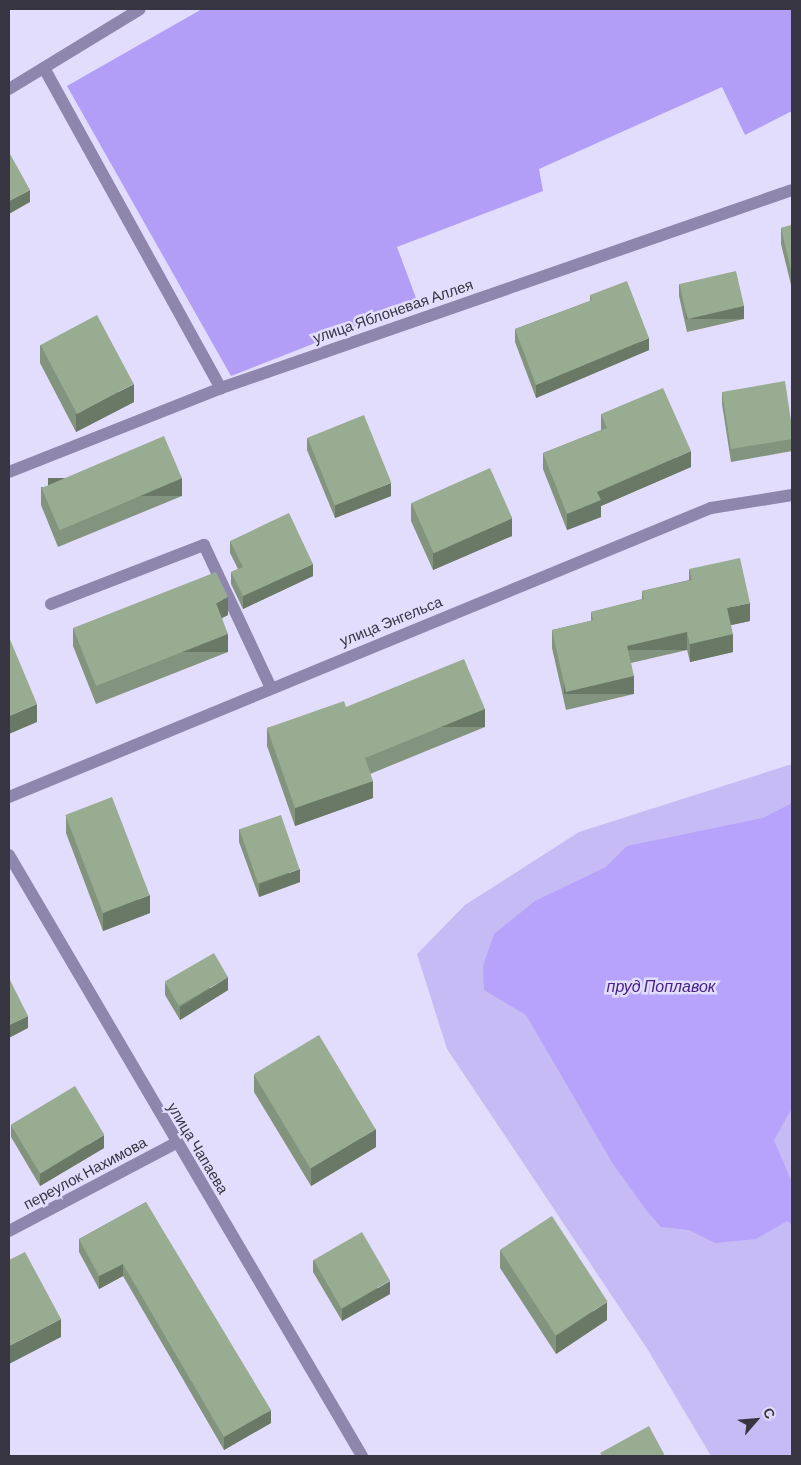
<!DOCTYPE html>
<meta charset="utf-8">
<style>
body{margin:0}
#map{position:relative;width:801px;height:1465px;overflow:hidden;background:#e3ddfd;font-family:Barlow,sans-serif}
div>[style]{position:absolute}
.green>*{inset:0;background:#c6bbf4}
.forest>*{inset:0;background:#b29df7}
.water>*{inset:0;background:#b7a2fc}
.minor>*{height:12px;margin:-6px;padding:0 6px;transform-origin:6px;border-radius:6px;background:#8e86ad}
.wall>*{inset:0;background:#83947e}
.shaded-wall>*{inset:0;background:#6a7866;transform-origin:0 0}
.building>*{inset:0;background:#98ac92;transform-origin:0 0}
span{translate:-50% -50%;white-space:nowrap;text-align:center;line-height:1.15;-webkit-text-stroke:5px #e3ddfd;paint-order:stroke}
.street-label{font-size:15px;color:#373541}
.water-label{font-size:16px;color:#482288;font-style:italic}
.frame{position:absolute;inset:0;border:10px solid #373541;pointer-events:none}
.north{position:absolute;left:731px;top:1395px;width:50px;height:50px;-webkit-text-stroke:4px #e3ddfd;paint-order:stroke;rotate:63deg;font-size:14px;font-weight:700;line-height:20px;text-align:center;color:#373541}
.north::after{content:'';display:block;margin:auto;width:18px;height:22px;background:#373541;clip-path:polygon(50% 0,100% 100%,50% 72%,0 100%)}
</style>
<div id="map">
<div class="green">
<div style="clip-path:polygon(792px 764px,792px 1456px,711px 1456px,648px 1350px,447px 1049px,417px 954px,465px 905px,579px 832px)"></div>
</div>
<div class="forest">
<div style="clip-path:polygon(202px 9px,792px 9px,792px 111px,745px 135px,722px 87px,539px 169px,543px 191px,397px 247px,416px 298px,389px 314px,231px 376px,67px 86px)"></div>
</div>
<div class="water">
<div style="clip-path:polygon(792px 803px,792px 1108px,774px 1140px,792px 1183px,792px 1225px,787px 1221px,756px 1239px,715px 1243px,689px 1230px,661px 1227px,647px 1211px,613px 1164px,526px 1015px,484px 990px,483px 966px,494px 934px,535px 901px,606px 867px,627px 846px,763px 818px)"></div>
</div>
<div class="minor">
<div style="left:44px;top:68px;width:366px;rotate:61.1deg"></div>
<div style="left:9px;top:89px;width:153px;rotate:-31.4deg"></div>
<div style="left:9px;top:472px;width:228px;rotate:-21.6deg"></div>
<div style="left:221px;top:388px;width:604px;rotate:-19.12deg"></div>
<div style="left:51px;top:604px;width:164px;rotate:-21.1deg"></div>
<div style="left:204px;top:545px;width:158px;rotate:64.9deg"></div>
<div style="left:9px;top:797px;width:759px;rotate:-22.38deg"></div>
<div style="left:711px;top:508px;width:82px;rotate:-9.1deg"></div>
<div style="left:9px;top:855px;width:697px;rotate:59.57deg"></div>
<div style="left:9px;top:1231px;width:189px;rotate:-27.8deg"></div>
</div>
<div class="wall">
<div style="clip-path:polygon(792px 225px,792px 289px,781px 244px,781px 228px)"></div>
<div style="clip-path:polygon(679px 284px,744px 319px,687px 332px,679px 296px)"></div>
<div style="clip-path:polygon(590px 295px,649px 350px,536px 398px,515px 342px,515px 329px,590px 301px)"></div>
<div style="clip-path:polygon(40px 345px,134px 402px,76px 432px,40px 363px)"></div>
<div style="clip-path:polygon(722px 392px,792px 427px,792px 451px,731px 462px,722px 404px)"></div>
<div style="clip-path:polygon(601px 414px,691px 467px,601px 506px,601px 517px,567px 530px,543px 469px,543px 453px,601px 430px)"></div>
<div style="clip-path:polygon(307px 438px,391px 496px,335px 518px,307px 450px)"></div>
<div style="clip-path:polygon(41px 487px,182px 496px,58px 547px,41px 505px)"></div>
<div style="clip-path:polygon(411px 503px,512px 536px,433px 570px,411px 521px)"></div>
<div style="clip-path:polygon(230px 541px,313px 576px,243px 609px,231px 584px,231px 572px,238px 569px,230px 553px)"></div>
<div style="clip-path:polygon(689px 569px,750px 621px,731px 625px,733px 652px,690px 662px,687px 650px,631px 663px,634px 694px,566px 710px,552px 648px,552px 630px,591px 621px,591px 612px,642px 599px,642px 591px,689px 580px)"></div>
<div style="clip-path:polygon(228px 615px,222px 618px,228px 652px,96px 704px,73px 646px,73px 628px)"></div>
<div style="clip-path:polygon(346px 707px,485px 727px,370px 774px,373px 798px,295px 826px,267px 746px,267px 728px)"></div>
<div style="clip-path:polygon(66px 816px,150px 913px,103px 931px,66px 833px)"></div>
<div style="clip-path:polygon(239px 829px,300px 882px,259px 897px,239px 842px)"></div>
<div style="clip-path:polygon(165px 983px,228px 990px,180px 1020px,165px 995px)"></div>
<div style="clip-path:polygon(254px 1074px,376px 1147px,311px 1186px,254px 1092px)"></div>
<div style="clip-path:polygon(11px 1125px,104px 1148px,40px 1186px,11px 1137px)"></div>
<div style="clip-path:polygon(146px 1202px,271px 1423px,224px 1450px,123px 1276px,99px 1289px,79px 1252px,79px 1239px)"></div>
<div style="clip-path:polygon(500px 1250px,607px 1320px,556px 1354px,500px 1268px)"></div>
<div style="clip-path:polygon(313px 1260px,390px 1294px,342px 1321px,313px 1272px)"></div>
</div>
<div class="shaded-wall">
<div style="clip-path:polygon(30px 190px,30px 202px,9px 214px,9px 201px)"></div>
<div style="left:744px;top:306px;width:13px;height:58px;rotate:90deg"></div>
<div style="clip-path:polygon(649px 338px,649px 350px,536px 398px,536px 385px)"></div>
<div style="clip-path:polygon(134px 384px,134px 402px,76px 432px,76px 414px)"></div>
<div style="clip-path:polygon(691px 451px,691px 467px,601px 506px,601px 517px,567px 530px,567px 514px,597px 492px)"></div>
<div style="left:182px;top:478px;width:18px;height:134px;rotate:90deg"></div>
<div style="clip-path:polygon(391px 483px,391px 496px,335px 518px,335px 505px)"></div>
<div style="clip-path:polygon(512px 518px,512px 536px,433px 570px,433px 553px)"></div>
<div style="clip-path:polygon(313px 564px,313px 576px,243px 609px,243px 596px)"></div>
<div style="clip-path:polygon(228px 597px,228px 615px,216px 621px,216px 603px)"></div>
<div style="clip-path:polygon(750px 603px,750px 621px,727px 626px,727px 608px)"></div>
<div style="left:687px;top:632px;width:18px;height:62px;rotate:90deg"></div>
<div style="left:228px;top:634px;width:18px;height:142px;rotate:90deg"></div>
<div style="clip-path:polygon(733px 634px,733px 652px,690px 662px,690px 644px)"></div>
<div style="left:634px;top:676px;width:18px;height:70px;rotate:90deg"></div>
<div style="clip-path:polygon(37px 704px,37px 722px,9px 734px,9px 716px)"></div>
<div style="left:485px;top:709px;width:18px;height:130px;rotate:90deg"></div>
<div style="clip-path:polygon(373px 781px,373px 798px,295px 826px,295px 808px)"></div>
<div style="clip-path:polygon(300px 869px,300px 882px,259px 897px,259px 884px)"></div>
<div style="clip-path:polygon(150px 895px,150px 913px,103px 931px,103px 913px)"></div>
<div style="clip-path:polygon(228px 977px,228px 990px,180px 1020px,180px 1007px)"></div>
<div style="clip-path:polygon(28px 1016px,28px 1028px,9px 1038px,9px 1025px)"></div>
<div style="clip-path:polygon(376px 1129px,376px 1147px,311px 1186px,311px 1168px)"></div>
<div style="clip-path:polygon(104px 1135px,104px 1148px,40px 1186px,40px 1174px)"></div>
<div style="clip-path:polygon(123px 1264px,123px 1276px,99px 1289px,99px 1276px)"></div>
<div style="clip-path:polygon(390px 1281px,390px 1294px,342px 1321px,342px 1309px)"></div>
<div style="clip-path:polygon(607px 1302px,607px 1320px,556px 1354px,556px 1336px)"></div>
<div style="clip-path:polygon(61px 1319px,61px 1337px,9px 1364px,9px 1346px)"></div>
<div style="clip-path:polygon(271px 1410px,271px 1423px,224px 1450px,224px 1437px)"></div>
</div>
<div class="building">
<div style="clip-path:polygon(9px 152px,30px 190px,9px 201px)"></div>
<div style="clip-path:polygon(792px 225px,792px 274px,781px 228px)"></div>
<div style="left:736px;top:271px;width:36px;height:58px;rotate:77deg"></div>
<div style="clip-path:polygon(627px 281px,649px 338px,536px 385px,515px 329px,592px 300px,590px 295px)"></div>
<div style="left:97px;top:315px;width:78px;height:64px;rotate:62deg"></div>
<div style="clip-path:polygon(785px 381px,792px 427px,792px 439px,731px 449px,722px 392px)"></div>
<div style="clip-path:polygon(663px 388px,691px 451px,597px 492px,601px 500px,567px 514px,543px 453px,607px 428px,601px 414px)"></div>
<div style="left:364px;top:415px;width:73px;height:61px;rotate:68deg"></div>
<div style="left:164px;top:436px;width:46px;height:133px;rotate:67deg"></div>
<div style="left:490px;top:468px;width:55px;height:86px;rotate:66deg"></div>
<div style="clip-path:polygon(289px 513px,313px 564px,243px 596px,231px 572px,243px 567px,230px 541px)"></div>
<div style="clip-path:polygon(740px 558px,750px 603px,727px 608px,733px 634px,690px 644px,687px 632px,627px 646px,634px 676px,566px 692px,552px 630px,593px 620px,591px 612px,644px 599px,642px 591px,692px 580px,689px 569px)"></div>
<div style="clip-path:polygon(216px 572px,228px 597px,216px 603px,228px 634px,96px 686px,73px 628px)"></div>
<div style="clip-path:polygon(9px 637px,37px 704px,9px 716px)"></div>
<div style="clip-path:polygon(464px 659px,485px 709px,365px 758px,373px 781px,295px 808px,267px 728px,344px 701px,346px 707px)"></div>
<div style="left:112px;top:797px;width:105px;height:50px;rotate:69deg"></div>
<div style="left:281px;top:815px;width:57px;height:44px;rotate:71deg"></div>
<div style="left:214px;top:953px;width:28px;height:57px;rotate:60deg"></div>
<div style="clip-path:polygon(9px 978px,28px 1016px,9px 1025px)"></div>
<div style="left:319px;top:1035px;width:110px;height:76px;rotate:59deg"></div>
<div style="left:75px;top:1086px;width:57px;height:75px;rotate:59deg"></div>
<div style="clip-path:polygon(146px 1202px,271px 1410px,224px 1437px,123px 1264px,99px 1276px,79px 1239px)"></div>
<div style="left:552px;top:1216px;width:102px;height:62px;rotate:57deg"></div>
<div style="left:362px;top:1232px;width:56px;height:56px;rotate:60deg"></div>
<div style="clip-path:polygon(25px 1252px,61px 1319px,9px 1346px,9px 1260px)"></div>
<div style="clip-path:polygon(649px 1426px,665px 1456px,602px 1456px,600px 1453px)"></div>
</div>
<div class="street-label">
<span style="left:393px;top:311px;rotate:-19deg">улица Яблоневая Аллея</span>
<span style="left:391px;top:621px;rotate:-22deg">улица Энгельса</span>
<span style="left:198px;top:1148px;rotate:59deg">улица Чапаева</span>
<span style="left:85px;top:1173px;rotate:-28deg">переулок Нахимова</span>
</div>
<div class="water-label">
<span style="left:661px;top:986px">пруд Поплавок</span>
</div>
<div class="frame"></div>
<div class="north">С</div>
</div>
